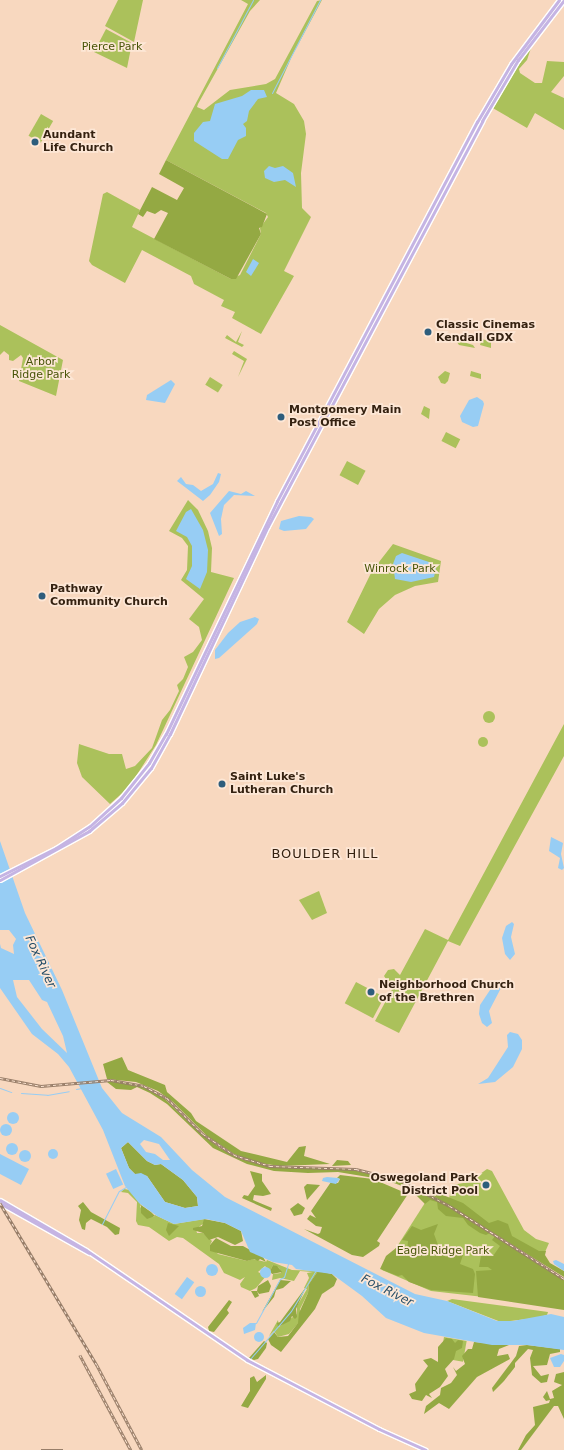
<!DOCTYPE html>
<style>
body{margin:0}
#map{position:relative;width:564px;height:1450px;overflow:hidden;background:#f8d8bf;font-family:"DejaVu Sans",sans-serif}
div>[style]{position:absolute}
.green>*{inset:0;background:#abc15b;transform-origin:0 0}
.round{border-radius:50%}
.forest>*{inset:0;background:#94a943}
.water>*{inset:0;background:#97cdf4;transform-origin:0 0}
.stream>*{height:1px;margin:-0.5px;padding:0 0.5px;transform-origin:0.5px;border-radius:0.5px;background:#97cdf4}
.roads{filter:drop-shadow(1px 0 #fff) drop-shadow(-1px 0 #fff) drop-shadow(0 1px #fff) drop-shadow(0 -1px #fff)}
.major>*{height:3px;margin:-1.5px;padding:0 1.5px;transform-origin:1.5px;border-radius:1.5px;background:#c5b4e3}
.rail>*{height:2.5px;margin-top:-1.25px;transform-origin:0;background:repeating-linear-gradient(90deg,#fde7d6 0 3px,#987e69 0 6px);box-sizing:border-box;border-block:1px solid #987e69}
.dots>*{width:11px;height:11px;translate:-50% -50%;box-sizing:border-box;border:2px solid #fde7d6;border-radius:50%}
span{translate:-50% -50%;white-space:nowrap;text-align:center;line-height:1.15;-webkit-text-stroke:3.5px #fde7d6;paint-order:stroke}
.park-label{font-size:11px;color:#495609}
.poi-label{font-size:11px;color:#352211;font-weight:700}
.left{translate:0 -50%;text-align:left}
.right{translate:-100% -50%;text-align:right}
.water-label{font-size:12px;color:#244d67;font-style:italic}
.quarter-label{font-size:13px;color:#352211;letter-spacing:1px}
</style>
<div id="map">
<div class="green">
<div style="clip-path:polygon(118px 0,143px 0,134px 42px,105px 26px)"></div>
<div style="clip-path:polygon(241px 0,260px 0,250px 11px,198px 104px,197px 107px,204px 110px,230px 90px,266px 84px,275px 79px,317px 1px,322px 0,292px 56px,276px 93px,294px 104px,304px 121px,306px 134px,301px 173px,302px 208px,311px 217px,284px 271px,294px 276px,261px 334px,232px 318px,235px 312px,221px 306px,224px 300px,194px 284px,191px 276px,142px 250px,125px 283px,92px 265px,89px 261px,103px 194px,107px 192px,140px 210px,132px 227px,231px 279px,240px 275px,261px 234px,260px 228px,268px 217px,266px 213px,166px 160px,248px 4px)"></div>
<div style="clip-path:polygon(106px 29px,132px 43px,127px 68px,94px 52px)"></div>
<div style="clip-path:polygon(533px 42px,527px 60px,519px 69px,520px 73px,535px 83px,542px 83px,547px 61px,564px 62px,564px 76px,551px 92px,564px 98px,564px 130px,535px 113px,527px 128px,491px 107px)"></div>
<div style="clip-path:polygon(520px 55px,485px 112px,416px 240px,483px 113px)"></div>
<div style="left:41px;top:114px;width:14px;height:25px;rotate:30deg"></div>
<div style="clip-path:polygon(0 325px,63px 360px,56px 396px,19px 381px,23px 358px,21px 355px,13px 361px,9px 360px,9px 355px,4px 351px,0 355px)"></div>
<div style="clip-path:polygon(242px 331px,238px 342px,244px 345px,242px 347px,225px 338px,227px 335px,236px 342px)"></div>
<div style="clip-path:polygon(482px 339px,491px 342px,491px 348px,480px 345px)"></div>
<div style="clip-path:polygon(460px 341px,473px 345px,475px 348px,459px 345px,457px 342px)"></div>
<div style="clip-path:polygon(234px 351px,247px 359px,238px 377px,244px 361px,232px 354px)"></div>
<div style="clip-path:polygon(445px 371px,450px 373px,448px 381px,445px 384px,441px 383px,438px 377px)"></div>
<div style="clip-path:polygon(471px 371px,481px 374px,481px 379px,470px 376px)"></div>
<div style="left:210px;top:377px;width:15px;height:9px;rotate:32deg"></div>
<div style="clip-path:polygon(424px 406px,430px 409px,429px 419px,421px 414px)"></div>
<div style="clip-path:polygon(318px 425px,232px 596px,165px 742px,151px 764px,134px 787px,165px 739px,240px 576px)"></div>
<div style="left:446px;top:432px;width:16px;height:10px;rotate:27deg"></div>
<div style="left:347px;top:461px;width:21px;height:16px;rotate:28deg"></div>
<div style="clip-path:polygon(188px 500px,198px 510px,208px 531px,212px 548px,211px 572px,234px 578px,156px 745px,129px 787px,110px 804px,82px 777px,77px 763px,79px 744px,109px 754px,122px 754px,126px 769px,135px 766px,152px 748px,162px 720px,170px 710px,179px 691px,177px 685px,183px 679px,188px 667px,184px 657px,193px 652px,202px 640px,199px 627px,189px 619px,204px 599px,181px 580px,187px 570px,188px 546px,182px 538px,169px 531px)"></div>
<div style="clip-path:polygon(393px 544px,441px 561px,438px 582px,415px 586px,395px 595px,379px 609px,364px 634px,347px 622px,372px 571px)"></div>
<div class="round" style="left:483px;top:711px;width:12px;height:12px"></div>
<div style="clip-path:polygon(564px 724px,564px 756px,460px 946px,448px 941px,399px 1033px,375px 1021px,395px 984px,388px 982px,384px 976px,388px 970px,394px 969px,400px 975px,425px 929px,448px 940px)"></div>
<div class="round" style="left:478px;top:737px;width:10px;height:10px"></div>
<div style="clip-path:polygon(319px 891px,327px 913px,312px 920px,299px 900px)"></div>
<div style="left:356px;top:982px;width:32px;height:24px;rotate:28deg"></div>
<div style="clip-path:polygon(487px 1169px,492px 1171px,524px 1230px,536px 1239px,549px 1243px,542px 1259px,448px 1203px,452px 1185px,469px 1182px)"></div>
<div style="clip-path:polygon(124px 1189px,130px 1190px,141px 1205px,140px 1207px,154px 1217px,155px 1215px,174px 1224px,204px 1219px,204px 1223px,196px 1229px,197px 1233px,203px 1233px,212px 1241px,210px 1245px,218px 1254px,247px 1261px,253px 1259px,266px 1262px,267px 1260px,292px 1270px,318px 1271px,309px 1284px,308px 1293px,300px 1309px,300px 1321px,289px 1334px,278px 1337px,274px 1331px,269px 1336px,278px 1320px,279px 1327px,297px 1314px,297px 1306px,307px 1289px,304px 1288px,309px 1278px,307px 1273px,313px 1272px,300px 1271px,294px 1281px,280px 1278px,272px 1280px,273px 1274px,281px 1273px,279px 1268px,273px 1265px,270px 1271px,265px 1266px,258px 1272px,266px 1276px,256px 1288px,250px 1291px,241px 1287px,240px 1284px,245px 1277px,240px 1280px,224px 1273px,219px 1264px,183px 1238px,177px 1237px,169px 1241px,149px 1227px,138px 1225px,136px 1221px,137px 1202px,128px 1193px,121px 1192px)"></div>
<div style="clip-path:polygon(430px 1195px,564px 1281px,544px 1304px,431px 1291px,382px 1270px)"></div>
<div style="clip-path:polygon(452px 1299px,512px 1307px,548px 1312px,547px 1315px,536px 1318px,501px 1322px,447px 1301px)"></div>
<div style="left:444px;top:1337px;width:23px;height:21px;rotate:10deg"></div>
</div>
<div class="forest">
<div style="clip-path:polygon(166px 160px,267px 214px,262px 227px,259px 228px,261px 234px,236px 279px,231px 279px,154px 239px,168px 213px,161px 210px,155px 214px,147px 211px,143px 217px,138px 214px,152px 187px,177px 200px,184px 188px,159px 174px)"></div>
<div style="clip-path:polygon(122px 1057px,128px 1070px,165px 1085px,167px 1092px,191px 1113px,196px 1121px,241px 1151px,287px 1162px,299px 1147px,306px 1146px,304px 1156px,330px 1164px,280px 1166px,259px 1163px,234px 1154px,207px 1136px,173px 1102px,158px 1091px,136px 1082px,107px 1079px,103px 1064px)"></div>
<div style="clip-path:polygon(117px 1081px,142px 1086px,164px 1098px,198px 1131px,220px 1148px,241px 1159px,272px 1167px,348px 1169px,393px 1179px,435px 1197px,490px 1233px,486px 1235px,480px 1233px,468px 1225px,463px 1218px,446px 1216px,438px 1209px,437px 1202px,430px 1200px,425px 1204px,410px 1189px,386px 1180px,338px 1172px,308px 1173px,274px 1171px,247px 1164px,213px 1148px,167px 1104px,150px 1093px,137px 1087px,131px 1090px,116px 1089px,107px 1082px)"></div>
<div style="clip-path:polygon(128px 1142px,147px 1161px,155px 1165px,161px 1164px,183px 1180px,197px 1197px,198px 1206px,185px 1208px,165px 1202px,147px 1176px,135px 1174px,129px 1168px,121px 1148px)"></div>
<div style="clip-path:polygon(337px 1160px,348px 1161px,351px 1165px,332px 1166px)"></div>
<div style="clip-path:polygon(250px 1171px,262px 1174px,262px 1181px,271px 1194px,263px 1196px,254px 1195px,253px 1200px,272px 1208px,271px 1211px,242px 1198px,244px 1195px,248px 1196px,255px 1186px)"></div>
<div style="clip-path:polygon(340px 1175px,373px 1179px,408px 1194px,377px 1241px,380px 1243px,379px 1246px,363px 1257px,352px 1255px,304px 1229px,318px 1234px,320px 1233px,322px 1227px,316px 1226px,307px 1219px,310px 1215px,316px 1218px,311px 1211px,331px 1182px,338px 1183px,340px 1179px,337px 1178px)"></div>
<div style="clip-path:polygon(307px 1184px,320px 1185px,307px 1200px,304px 1187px)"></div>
<div style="clip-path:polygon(428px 1189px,463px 1203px,489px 1223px,498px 1220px,508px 1224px,512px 1236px,539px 1251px,546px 1251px,545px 1255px,550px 1263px,564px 1271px,564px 1277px,427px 1192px)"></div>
<div style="clip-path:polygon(83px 1202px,91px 1212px,120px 1228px,119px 1234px,115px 1235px,107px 1227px,91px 1219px,86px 1223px,85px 1230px,82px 1229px,79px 1220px,81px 1210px,78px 1206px)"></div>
<div style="clip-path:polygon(298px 1203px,305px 1208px,302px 1214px,294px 1216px,290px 1209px)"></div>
<div style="clip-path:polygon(141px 1205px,151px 1212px,155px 1216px,147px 1219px,141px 1213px)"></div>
<div style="clip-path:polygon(204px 1219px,225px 1223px,241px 1231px,243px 1241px,235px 1245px,218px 1237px,209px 1240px,203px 1233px,193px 1230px,193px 1228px,202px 1226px)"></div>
<div style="clip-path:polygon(168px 1223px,179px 1226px,169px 1236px,166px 1230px)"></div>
<div style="clip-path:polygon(438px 1224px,434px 1234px,441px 1253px,446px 1257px,456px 1251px,463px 1255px,460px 1264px,473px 1269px,475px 1274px,473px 1293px,431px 1290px,409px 1282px,402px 1275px,398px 1276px,380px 1269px,386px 1256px,396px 1248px,405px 1253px,407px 1251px,408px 1241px,402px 1240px,412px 1226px,421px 1230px)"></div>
<div style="clip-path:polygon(495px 1236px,564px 1280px,564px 1310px,478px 1297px,476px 1271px,492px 1270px,488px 1267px,479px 1267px,481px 1256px,476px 1252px,486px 1245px,482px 1252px,493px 1256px,500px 1246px,492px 1240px)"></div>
<div style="clip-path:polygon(216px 1238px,231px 1246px,243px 1246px,263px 1257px,266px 1262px,260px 1259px,258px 1261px,254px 1259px,247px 1261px,210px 1251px,210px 1245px)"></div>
<div style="clip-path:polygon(273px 1265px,277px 1266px,282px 1272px,272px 1274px,270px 1271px)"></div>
<div style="clip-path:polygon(318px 1271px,332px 1274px,337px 1279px,334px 1286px,322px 1294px,315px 1309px,281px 1352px,271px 1345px,268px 1339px,274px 1332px,278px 1337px,288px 1336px,298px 1323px,299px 1313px,308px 1293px,309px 1284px)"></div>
<div style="clip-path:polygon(268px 1280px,271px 1286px,269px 1292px,259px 1294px,257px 1291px,259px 1296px,255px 1298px,251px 1291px,257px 1291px,258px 1286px)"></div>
<div style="clip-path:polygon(280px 1280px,291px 1281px,283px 1288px,276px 1290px,274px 1297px,262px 1312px)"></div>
<div style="clip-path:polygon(306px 1287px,296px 1309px,297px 1317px,295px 1319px,292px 1316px,290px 1321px,278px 1327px,277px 1323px,280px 1322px)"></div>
<div style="clip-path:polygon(229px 1300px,232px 1302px,227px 1310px,229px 1313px,214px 1332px,209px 1331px,208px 1327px)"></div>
<div style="clip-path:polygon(446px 1338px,452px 1339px,455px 1343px,458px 1340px,463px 1341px,462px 1348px,456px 1351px,454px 1359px,445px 1369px,448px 1376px,440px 1387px,429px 1394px,432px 1398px,426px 1395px,422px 1401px,412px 1399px,409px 1394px,416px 1391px,415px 1384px,428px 1366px,423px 1360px,431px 1358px,438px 1362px,438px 1347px)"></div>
<div style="clip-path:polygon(264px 1341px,267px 1343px,266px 1348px,258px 1359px,254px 1360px,249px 1358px)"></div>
<div style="clip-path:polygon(474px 1342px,509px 1345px,499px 1349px,497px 1356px,508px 1354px,510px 1359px,477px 1377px,449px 1409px,439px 1403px,424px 1414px,426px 1406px,440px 1395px,441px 1388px,451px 1383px,457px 1375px,453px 1367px,456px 1371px,465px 1364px,462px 1356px,468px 1349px,472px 1349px)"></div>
<div style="clip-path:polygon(527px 1345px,560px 1349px,560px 1352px,550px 1354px,547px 1365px,533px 1366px,541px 1376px,549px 1374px,547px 1382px,541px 1383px,532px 1375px,530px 1358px,533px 1350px,528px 1349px,515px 1363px,515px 1367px,504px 1381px,493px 1392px,492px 1388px,516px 1356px,519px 1346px)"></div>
<div style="clip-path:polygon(564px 1372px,564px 1419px,558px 1406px,554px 1406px,521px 1450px,518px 1450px,526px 1435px,535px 1425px,533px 1407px,549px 1403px,550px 1400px,546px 1401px,543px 1397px,547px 1391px,550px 1399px,554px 1398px,552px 1391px,562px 1385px,554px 1382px,556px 1374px)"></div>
<div style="clip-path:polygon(266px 1375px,266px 1379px,248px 1408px,241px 1406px,250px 1391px,250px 1378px,254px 1376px,257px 1382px)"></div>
</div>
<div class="water">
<div style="clip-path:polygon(251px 90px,264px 90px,267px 97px,258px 99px,249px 111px,247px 121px,243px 124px,246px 128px,246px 136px,238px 140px,228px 159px,222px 159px,194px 141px,194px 133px,203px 122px,210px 121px,215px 104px,242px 96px)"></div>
<div style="clip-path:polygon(269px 166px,275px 168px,283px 166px,293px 173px,296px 187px,285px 180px,274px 182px,265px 178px,264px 171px)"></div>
<div style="clip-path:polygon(253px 259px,259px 263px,251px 276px,246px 272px)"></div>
<div style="clip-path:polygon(171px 380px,175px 384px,165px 403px,146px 400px,147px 395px)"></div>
<div style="clip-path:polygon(477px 397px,483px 401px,484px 404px,478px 426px,473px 427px,462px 422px,460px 416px,469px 400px)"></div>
<div style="clip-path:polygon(218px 473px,221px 474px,219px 482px,210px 495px,203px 501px,177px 481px,181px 477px,186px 484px,193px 485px,201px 491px,213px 484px)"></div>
<div style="clip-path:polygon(229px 491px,241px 494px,246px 491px,255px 496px,234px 495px,224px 505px,221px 519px,222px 534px,219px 536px,210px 513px)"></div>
<div style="clip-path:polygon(191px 509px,203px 530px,208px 550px,207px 572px,200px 589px,186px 579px,192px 566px,192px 546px,187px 537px,176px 531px,186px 512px)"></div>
<div style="clip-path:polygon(299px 516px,311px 517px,314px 519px,306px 529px,284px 531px,279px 529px,281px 521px)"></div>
<div style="clip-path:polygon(402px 553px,432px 563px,436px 568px,434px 577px,411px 582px,395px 579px,393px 564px,396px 556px)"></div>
<div style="clip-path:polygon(255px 617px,259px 619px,257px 624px,219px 658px,215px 659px,215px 650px,228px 633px,240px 622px)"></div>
<div style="clip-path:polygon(551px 837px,563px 843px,561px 854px,564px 868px,562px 870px,558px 868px,560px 858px,549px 851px)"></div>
<div style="clip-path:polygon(evenodd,0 841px,25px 913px,62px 990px,102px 1088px,122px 1113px,161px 1137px,192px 1170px,225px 1197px,415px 1294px,447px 1301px,497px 1321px,513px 1321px,551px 1314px,564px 1317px,564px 1350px,527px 1345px,492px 1345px,424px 1333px,386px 1318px,362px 1296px,332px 1274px,296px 1269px,292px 1265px,273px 1262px,250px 1252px,241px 1231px,225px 1223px,206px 1219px,174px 1224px,157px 1216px,139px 1203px,125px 1186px,103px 1130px,69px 1067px,58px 1054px,32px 1034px,0 988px,0 944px,1px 948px,14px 954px,13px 945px,16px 939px,9px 930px,0 930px,0 841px,13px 980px,29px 980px,42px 1000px,47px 1002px,63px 1036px,67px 1053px,42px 1029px,17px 997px,13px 980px,0 841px,144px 1140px,159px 1144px,170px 1160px,163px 1160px,155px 1154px,146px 1152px,140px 1144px,144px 1140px,0 841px,128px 1142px,147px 1161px,155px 1165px,161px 1164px,183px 1180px,197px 1197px,198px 1206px,185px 1208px,165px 1202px,147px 1176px,141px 1173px,135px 1174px,129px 1168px,121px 1148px,128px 1142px)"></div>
<div style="clip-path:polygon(512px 922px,514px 924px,511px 937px,515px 954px,510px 960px,505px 954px,502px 938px,506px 926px)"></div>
<div style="clip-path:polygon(496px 981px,501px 983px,501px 988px,489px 1011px,492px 1023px,487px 1027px,482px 1023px,479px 1014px,480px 1005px)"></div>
<div style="clip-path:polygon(510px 1032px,518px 1034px,522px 1040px,522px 1049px,513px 1067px,495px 1082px,478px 1084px,488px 1078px,508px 1047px,507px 1035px)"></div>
<div class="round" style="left:7px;top:1112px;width:12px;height:12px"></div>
<div class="round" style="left:0;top:1124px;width:12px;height:12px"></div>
<div class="round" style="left:6px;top:1143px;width:12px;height:12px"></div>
<div class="round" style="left:48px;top:1149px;width:10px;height:10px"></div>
<div class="round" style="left:19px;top:1150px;width:12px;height:12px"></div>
<div style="clip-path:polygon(0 1154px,29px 1169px,21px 1185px,0 1174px)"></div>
<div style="left:116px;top:1169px;width:17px;height:11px;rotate:65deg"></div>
<div style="clip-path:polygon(327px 1177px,338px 1178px,340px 1179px,336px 1184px,322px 1181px,323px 1178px)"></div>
<div style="clip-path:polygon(556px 1260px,564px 1264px,564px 1271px,554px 1264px,553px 1261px)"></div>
<div class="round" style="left:206px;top:1264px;width:12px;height:12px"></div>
<div class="round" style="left:259.5px;top:1266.5px;width:11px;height:11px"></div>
<div style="left:187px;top:1277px;width:9px;height:21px;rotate:36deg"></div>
<div class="round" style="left:194.5px;top:1285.5px;width:11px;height:11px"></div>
<div style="clip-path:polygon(250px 1323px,256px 1323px,255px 1330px,244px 1334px,243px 1328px)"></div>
<div class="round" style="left:254px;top:1332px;width:10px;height:10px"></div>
<div style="clip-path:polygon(561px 1354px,564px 1355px,564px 1361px,560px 1367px,554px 1367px,550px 1358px)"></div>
</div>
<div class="stream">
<div style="left:217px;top:68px;width:77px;rotate:-62.1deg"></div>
<div style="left:272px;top:93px;width:105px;rotate:-62.7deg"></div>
<div style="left:0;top:1088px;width:12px;rotate:20deg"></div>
<div style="left:76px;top:1089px;width:6px;rotate:-9deg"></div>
<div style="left:21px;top:1093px;width:26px;rotate:4deg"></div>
<div style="left:47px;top:1095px;width:22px;rotate:-10deg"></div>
<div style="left:102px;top:1224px;width:37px;rotate:-63deg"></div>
<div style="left:119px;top:1191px;width:8px;rotate:-30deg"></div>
<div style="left:256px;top:1323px;width:50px;rotate:-61.4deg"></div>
<div style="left:280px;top:1279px;width:4px;rotate:-27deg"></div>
<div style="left:284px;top:1277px;width:14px;rotate:-73deg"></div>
<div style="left:250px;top:1359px;width:63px;rotate:-49.5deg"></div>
<div style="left:291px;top:1311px;width:48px;rotate:-58.6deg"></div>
</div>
<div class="roads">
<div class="major">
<div style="left:0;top:876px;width:63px;rotate:-26.6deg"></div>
<div style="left:56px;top:848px;width:40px;rotate:-32.9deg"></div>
<div style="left:90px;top:826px;width:42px;rotate:-42.1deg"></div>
<div style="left:121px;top:798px;width:45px;rotate:-51.3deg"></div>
<div style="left:149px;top:763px;width:34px;rotate:-60deg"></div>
<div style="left:166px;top:734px;width:258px;rotate:-64.5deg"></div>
<div style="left:277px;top:501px;width:429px;rotate:-62.2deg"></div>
<div style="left:477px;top:122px;width:67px;rotate:-59.6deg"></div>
<div style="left:511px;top:64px;width:80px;rotate:-53.1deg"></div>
<div style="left:0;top:880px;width:102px;rotate:-28.8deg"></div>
<div style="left:89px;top:831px;width:43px;rotate:-40.3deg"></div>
<div style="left:122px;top:803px;width:45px;rotate:-50.4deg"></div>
<div style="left:151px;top:768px;width:39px;rotate:-61deg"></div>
<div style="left:170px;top:734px;width:230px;rotate:-64.8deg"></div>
<div style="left:268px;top:526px;width:458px;rotate:-62.1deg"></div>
<div style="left:482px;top:121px;width:71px;rotate:-59.5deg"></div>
<div style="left:518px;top:60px;width:76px;rotate:-52.5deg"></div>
<div style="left:0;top:1200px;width:99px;rotate:30.2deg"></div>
<div style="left:86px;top:1250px;width:195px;rotate:34.3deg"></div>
<div style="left:247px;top:1360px;width:149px;rotate:27.6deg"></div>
<div style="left:379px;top:1429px;width:51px;rotate:24.1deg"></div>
<div style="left:0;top:1203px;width:102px;rotate:29.3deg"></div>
</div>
</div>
<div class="rail">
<div style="left:0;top:1078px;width:42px;rotate:11deg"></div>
<div style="left:41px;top:1086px;width:70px;rotate:-4.9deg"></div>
<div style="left:111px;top:1080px;width:34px;rotate:10deg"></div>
<div style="left:144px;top:1086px;width:26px;rotate:28deg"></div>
<div style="left:167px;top:1098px;width:51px;rotate:45deg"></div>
<div style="left:203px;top:1134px;width:37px;rotate:34deg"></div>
<div style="left:234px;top:1155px;width:38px;rotate:17deg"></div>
<div style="left:270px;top:1166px;width:86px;rotate:2deg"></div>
<div style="left:356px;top:1169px;width:45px;rotate:14deg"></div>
<div style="left:400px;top:1180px;width:56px;rotate:27.5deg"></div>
<div style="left:450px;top:1206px;width:135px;rotate:32.6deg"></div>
<div style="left:0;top:1203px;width:189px;rotate:59.1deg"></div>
<div style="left:97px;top:1365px;width:96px;rotate:62.1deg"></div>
<div style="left:80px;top:1355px;width:108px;rotate:61.8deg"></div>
<div style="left:41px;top:1450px;width:22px"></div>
</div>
<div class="dots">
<div style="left:35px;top:142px;background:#2e5d7c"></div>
<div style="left:428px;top:332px;background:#2e5d7c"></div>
<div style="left:281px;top:417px;background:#2e5d7c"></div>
<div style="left:42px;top:596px;background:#2e5d7c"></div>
<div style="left:222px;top:784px;background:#2e5d7c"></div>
<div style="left:371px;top:992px;background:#2e5d7c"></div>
<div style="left:486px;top:1185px;background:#2e5d7c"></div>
</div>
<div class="park-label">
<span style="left:112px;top:47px">Pierce Park</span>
<span style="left:41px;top:369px">Arbor<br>Ridge Park</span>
<span style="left:400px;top:569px">Winrock Park</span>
<span style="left:443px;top:1251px">Eagle Ridge Park</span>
</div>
<div class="poi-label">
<span class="left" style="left:43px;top:142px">Aundant<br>Life Church</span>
<span class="left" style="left:436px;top:332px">Classic Cinemas<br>Kendall GDX</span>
<span class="left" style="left:289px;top:417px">Montgomery Main<br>Post Office</span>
<span class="left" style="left:50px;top:596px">Pathway<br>Community Church</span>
<span class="left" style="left:230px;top:784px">Saint Luke's<br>Lutheran Church</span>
<span class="left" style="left:379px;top:992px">Neighborhood Church<br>of the Brethren</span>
<span class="right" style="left:478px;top:1185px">Oswegoland Park<br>District Pool</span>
</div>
<div class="water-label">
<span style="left:40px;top:962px;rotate:65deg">Fox River</span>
<span style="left:387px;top:1291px;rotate:27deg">Fox River</span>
</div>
<div class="quarter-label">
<span style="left:325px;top:854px">BOULDER HILL</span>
</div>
</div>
